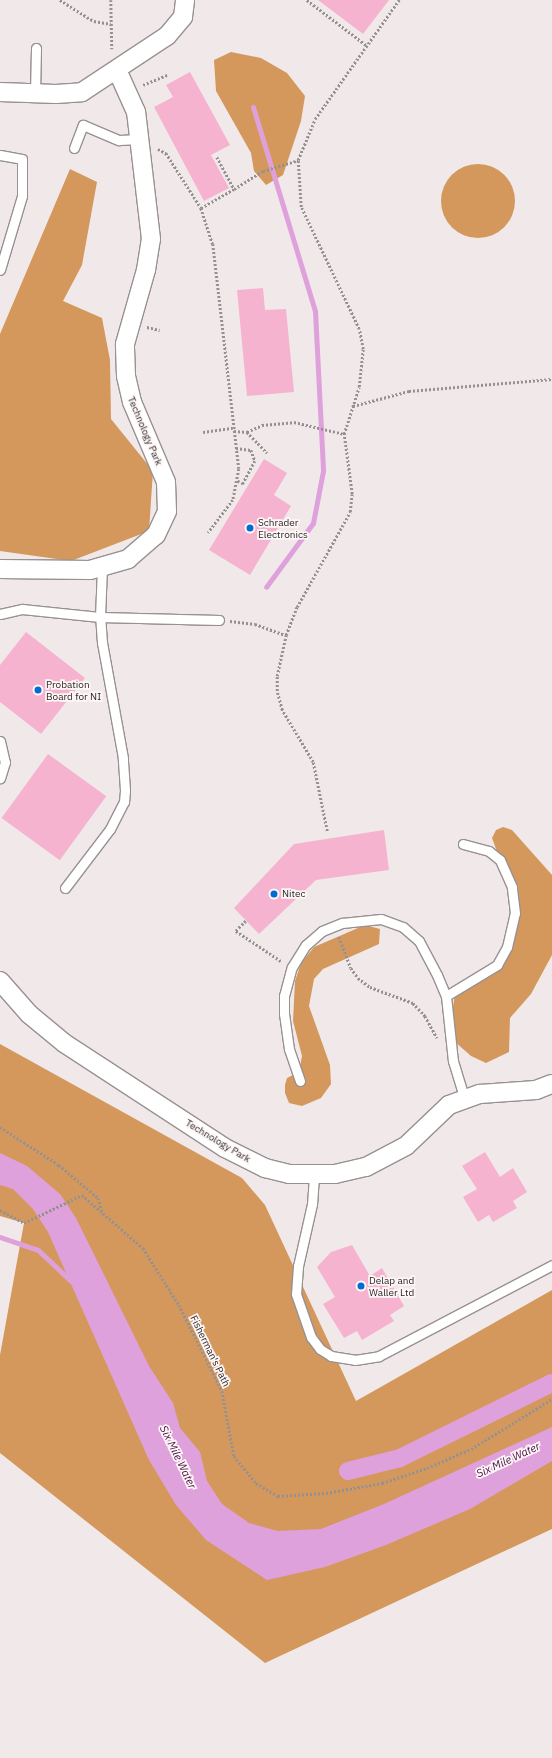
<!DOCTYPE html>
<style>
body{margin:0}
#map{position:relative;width:552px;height:1758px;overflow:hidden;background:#f1e9e9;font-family:"IBM Plex Sans",sans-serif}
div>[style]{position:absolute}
.forest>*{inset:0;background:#d4985c}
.round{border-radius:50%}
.water>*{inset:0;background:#dfa1dc}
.stream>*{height:5px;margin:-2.5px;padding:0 2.5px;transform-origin:2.5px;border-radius:2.5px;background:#dfa1dc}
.canal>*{height:18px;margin:-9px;padding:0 9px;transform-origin:9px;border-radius:9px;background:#dfa1dc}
.building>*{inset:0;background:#f6b3cf;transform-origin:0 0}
.path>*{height:2.5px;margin-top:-1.25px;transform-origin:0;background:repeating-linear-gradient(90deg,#969191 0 2px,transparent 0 4px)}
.roads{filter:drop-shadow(1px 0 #989191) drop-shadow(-1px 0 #989191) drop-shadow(0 1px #989191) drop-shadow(0 -1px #989191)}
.lane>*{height:9px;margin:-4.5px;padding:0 4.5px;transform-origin:4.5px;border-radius:4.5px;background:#fff}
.street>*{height:18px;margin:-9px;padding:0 9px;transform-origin:9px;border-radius:9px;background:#fff}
.dots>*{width:11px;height:11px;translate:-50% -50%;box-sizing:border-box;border:2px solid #fef6f7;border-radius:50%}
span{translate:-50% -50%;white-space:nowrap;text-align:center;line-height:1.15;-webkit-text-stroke:3.5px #fef6f7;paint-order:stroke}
.street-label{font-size:10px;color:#2b2828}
.poi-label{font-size:10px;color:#2b2828}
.left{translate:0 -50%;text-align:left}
.water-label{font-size:11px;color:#440d44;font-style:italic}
</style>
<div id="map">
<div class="forest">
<div style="clip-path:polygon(231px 52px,261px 58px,287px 73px,305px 96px,301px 121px,283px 175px,266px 185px,254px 171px,251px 153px,216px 91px,214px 60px)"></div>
<div class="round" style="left:441px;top:164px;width:74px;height:74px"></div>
<div style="clip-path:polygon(70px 169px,97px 182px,82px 265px,63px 301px,102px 318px,110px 360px,111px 419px,153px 471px,149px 531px,71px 561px,0 551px,0 334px)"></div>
<div style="clip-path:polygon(503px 827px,512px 830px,552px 875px,552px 955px,531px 994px,510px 1018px,509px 1052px,486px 1063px,471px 1056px,454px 1041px,451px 1019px,455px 994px,490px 968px,510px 935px,514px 898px,492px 838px,496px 830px)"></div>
<div style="clip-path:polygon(365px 925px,380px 929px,379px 944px,323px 969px,314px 979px,309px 1006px,330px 1065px,331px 1084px,321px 1098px,302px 1106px,289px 1103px,285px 1093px,285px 1085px,287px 1078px,299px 1072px,302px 1056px,293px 1021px,295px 981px,301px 963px,314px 947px)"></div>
<div style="clip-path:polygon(0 1044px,242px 1178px,265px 1205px,356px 1401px,552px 1290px,552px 1529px,265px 1663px,0 1453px,0 1355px,24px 1223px,0 1216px)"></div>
</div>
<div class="water">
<div style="clip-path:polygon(0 1153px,27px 1166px,60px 1194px,76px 1218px,149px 1366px,173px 1403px,180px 1428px,200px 1452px,207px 1481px,222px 1504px,249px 1523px,278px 1531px,321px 1529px,384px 1504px,552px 1427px,552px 1461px,470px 1509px,386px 1545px,325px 1567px,267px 1580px,206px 1540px,176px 1505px,149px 1460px,48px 1232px,33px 1209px,13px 1189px,0 1185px)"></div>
</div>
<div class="stream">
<div style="left:253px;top:107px;width:213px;rotate:73.1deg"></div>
<div style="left:315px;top:311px;width:160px;rotate:87.1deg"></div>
<div style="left:323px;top:471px;width:53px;rotate:100.9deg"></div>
<div style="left:313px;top:523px;width:79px;rotate:126.3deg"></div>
<div style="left:0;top:1237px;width:40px;rotate:18.9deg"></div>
<div style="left:38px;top:1250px;width:45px;rotate:43.2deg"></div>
</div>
<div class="canal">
<div style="left:348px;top:1471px;width:54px;rotate:-14deg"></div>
<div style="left:400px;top:1458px;width:169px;rotate:-26.3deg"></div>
</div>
<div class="building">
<div style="clip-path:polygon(318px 0,389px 0,363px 34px)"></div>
<div style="clip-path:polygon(190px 72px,230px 145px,211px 155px,229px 188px,204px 201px,154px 107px,173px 97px,166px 85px)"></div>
<div style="clip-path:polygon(263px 288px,265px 310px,286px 309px,294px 392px,247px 396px,237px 290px)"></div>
<div style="clip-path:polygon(264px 459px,287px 473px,274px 495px,291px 506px,250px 575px,209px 550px)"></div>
<div style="clip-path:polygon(26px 632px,85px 678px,41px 734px,0 702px,0 665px)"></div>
<div style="left:48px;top:754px;width:72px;height:79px;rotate:36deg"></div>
<div style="clip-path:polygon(384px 830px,389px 870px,316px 880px,259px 934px,234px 908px,294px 844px)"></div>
<div style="clip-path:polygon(485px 1152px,500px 1177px,513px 1168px,527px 1192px,513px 1201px,517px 1208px,493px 1222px,489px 1215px,478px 1222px,463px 1197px,477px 1189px,462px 1166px)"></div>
<div style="clip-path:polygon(352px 1245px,370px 1276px,382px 1268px,404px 1306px,390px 1315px,394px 1321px,362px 1340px,357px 1331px,344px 1338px,323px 1304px,335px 1297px,317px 1267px,331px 1252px)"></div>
</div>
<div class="path">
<div style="left:60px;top:0;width:40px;rotate:32deg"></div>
<div style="left:94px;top:21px;width:17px;rotate:10deg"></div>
<div style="left:111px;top:0;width:49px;rotate:88.8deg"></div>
<div style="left:307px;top:0;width:74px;rotate:37.3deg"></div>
<div style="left:143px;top:85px;width:26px;rotate:-23deg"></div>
<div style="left:158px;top:149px;width:9px;rotate:27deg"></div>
<div style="left:166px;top:153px;width:65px;rotate:57.5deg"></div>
<div style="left:201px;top:208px;width:38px;rotate:72deg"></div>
<div style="left:213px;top:244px;width:226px;rotate:83.4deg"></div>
<div style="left:239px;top:469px;width:32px;rotate:101deg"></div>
<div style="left:233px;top:500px;width:41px;rotate:127.1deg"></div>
<div style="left:217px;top:157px;width:36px;rotate:62deg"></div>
<div style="left:234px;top:189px;width:34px;rotate:-32deg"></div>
<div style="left:263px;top:171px;width:37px;rotate:-17deg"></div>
<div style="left:201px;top:208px;width:38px;rotate:-30deg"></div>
<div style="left:147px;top:327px;width:13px;rotate:13deg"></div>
<div style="left:353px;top:406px;width:58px;rotate:-15deg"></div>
<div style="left:409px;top:391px;width:144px;rotate:-4.8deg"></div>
<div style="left:234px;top:431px;width:13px;rotate:4deg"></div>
<div style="left:247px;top:432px;width:29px;rotate:46deg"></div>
<div style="left:203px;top:432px;width:30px;rotate:-8deg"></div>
<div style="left:247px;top:432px;width:17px;rotate:-25deg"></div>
<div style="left:262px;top:425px;width:32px;rotate:-5deg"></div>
<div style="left:294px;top:422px;width:51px;rotate:13.5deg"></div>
<div style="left:236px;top:448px;width:15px;rotate:8deg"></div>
<div style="left:251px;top:450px;width:12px;rotate:70deg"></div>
<div style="left:255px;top:461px;width:26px;rotate:118deg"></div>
<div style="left:243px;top:484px;width:7px;rotate:-153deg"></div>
<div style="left:230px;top:621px;width:25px;rotate:7deg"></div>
<div style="left:255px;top:624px;width:33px;rotate:20deg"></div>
<div style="left:327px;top:831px;width:70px;rotate:-101.5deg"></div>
<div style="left:313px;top:762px;width:61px;rotate:-120.8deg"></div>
<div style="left:282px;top:710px;width:20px;rotate:-105deg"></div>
<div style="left:277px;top:691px;width:15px;rotate:-90deg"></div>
<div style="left:277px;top:676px;width:42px;rotate:-77.6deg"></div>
<div style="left:286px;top:635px;width:30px;rotate:-69deg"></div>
<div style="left:297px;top:607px;width:109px;rotate:-60.8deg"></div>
<div style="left:350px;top:512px;width:18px;rotate:-84deg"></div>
<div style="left:352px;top:494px;width:61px;rotate:-97.6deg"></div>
<div style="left:344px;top:434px;width:49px;rotate:-72.3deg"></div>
<div style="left:359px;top:387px;width:38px;rotate:-84deg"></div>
<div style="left:363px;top:349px;width:20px;rotate:-101deg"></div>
<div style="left:359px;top:329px;width:135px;rotate:-115.4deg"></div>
<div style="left:301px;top:207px;width:47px;rotate:-93.7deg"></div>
<div style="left:298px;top:160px;width:44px;rotate:-67.5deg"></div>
<div style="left:315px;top:119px;width:146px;rotate:-54.8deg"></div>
<div style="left:246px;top:921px;width:14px;rotate:135deg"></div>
<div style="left:236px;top:931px;width:54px;rotate:33.7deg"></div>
<div style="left:339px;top:937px;width:33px;rotate:69deg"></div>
<div style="left:351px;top:968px;width:12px;rotate:55deg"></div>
<div style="left:358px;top:978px;width:15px;rotate:37deg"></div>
<div style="left:370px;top:987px;width:46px;rotate:20.4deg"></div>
<div style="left:413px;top:1003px;width:18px;rotate:47deg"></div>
<div style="left:425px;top:1016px;width:25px;rotate:61deg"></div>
<div style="left:0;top:1127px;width:70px;rotate:32.8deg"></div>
<div style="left:59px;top:1165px;width:51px;rotate:40.2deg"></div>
<div style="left:98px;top:1198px;width:17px;rotate:73deg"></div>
<div style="left:0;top:1210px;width:27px;rotate:28deg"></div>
<div style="left:24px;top:1223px;width:64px;rotate:-25.8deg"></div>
<div style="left:82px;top:1195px;width:81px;rotate:41deg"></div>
<div style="left:143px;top:1248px;width:67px;rotate:57.7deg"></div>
<div style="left:179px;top:1305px;width:96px;rotate:63.4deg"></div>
<div style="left:222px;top:1391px;width:66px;rotate:79.5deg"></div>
<div style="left:234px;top:1456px;width:35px;rotate:51deg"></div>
<div style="left:256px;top:1483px;width:26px;rotate:31deg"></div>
<div style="left:278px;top:1496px;width:48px;rotate:-3.6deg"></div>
<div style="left:326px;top:1493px;width:57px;rotate:-10.1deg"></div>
<div style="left:382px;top:1483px;width:47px;rotate:-18.4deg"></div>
<div style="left:427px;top:1468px;width:48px;rotate:-23.4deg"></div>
<div style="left:471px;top:1449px;width:95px;rotate:-31.7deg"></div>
</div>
<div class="roads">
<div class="lane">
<div style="left:35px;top:93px;width:45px;rotate:-88.7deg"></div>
<div style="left:74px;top:148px;width:25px;rotate:-69deg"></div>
<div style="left:83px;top:125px;width:39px;rotate:23deg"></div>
<div style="left:119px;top:140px;width:21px;rotate:-3deg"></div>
<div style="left:0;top:155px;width:22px;rotate:10deg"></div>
<div style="left:22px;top:159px;width:37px;rotate:90deg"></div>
<div style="left:22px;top:196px;width:77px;rotate:106.6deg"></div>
<div style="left:0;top:614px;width:23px;rotate:-13deg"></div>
<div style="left:22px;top:609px;width:78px;rotate:5.9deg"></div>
<div style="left:100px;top:617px;width:119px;rotate:1.4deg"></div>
<div style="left:0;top:741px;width:22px;rotate:77deg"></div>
<div style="left:5px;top:762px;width:17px;rotate:107deg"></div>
<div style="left:65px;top:888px;width:74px;rotate:-52.7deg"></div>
<div style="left:110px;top:829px;width:30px;rotate:-63deg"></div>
<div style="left:124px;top:802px;width:12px;rotate:-85deg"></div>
<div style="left:125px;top:790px;width:32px;rotate:-94deg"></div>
<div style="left:123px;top:758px;width:117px;rotate:-100.3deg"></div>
<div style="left:102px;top:643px;width:26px;rotate:-94deg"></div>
<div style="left:100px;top:617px;width:49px;rotate:-87.7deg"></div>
<div style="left:446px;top:996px;width:60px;rotate:-31.3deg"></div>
<div style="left:497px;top:965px;width:21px;rotate:-61deg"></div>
<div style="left:507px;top:947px;width:35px;rotate:-77deg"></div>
<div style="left:515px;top:913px;width:26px;rotate:-97deg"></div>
<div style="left:512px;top:887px;width:30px;rotate:-114deg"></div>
<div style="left:500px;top:860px;width:14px;rotate:-141deg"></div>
<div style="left:489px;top:851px;width:27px;rotate:-165deg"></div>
<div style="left:300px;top:1081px;width:34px;rotate:-109deg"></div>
<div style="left:289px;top:1049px;width:35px;rotate:-98deg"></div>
<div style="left:284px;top:1014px;width:18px;rotate:-90deg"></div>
<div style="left:284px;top:996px;width:30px;rotate:-75deg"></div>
<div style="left:292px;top:967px;width:26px;rotate:-58deg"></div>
<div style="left:306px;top:945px;width:21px;rotate:-41deg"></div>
<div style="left:322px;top:931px;width:22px;rotate:-22deg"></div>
<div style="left:342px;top:923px;width:39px;rotate:-6deg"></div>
<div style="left:381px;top:919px;width:23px;rotate:20deg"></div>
<div style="left:403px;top:927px;width:21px;rotate:41deg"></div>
<div style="left:419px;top:941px;width:38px;rotate:62deg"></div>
<div style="left:437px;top:975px;width:23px;rotate:67deg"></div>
<div style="left:446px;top:996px;width:65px;rotate:83.9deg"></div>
<div style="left:453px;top:1061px;width:39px;rotate:73deg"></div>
<div style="left:314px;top:1176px;width:28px;rotate:94deg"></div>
<div style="left:312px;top:1204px;width:64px;rotate:102.7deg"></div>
<div style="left:298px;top:1266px;width:28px;rotate:94deg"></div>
<div style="left:296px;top:1294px;width:46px;rotate:70.8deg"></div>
<div style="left:311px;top:1337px;width:15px;rotate:53deg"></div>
<div style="left:320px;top:1349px;width:13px;rotate:32deg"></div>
<div style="left:331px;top:1356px;width:24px;rotate:9deg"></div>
<div style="left:355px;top:1360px;width:24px;rotate:-9deg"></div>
<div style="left:379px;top:1356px;width:195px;rotate:-27.7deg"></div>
</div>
<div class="street">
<div style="left:0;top:92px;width:56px;rotate:2deg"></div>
<div style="left:56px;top:94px;width:26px;rotate:-4deg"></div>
<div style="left:82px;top:92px;width:102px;rotate:-33.4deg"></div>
<div style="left:167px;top:36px;width:25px;rotate:-50deg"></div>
<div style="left:183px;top:17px;width:17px;rotate:-83deg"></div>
<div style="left:0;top:569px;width:90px;rotate:0.6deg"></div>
<div style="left:90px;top:570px;width:40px;rotate:-16deg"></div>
<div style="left:128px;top:559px;width:37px;rotate:-41deg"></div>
<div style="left:156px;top:535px;width:26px;rotate:-65deg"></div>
<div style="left:167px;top:511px;width:29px;rotate:-92deg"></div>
<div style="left:166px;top:482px;width:87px;rotate:-113deg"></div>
<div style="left:132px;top:402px;width:27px;rotate:-103deg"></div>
<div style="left:126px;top:376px;width:32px;rotate:-92deg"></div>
<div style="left:125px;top:344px;width:77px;rotate:-74.2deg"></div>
<div style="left:146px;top:270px;width:31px;rotate:-81deg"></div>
<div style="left:151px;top:239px;width:128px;rotate:-96.7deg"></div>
<div style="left:136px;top:112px;width:46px;rotate:-114.3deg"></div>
<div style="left:0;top:981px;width:44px;rotate:48.7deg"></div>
<div style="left:29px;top:1014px;width:45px;rotate:39.6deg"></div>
<div style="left:64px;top:1043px;width:192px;rotate:33.1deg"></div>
<div style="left:225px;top:1148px;width:45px;rotate:26.6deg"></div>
<div style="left:265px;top:1168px;width:25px;rotate:14deg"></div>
<div style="left:289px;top:1174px;width:46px"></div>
<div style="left:335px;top:1174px;width:32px;rotate:-13deg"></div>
<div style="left:366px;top:1167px;width:45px;rotate:-27.7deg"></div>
<div style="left:406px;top:1146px;width:59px;rotate:-43.6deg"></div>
<div style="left:449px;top:1105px;width:33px;rotate:-20deg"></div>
<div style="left:480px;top:1094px;width:56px;rotate:-4.1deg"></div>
<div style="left:536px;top:1090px;width:17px;rotate:-21deg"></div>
</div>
</div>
<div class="dots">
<div style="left:250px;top:528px;background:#016cd4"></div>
<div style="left:38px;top:690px;background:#016cd4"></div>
<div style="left:274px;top:894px;background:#016cd4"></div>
<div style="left:361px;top:1286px;background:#016cd4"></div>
</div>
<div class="street-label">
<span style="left:145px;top:431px;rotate:67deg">Technology Park</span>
<span style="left:218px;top:1141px;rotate:31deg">Technology Park</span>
<span style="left:210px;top:1351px;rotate:64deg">Fisherman's Path</span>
</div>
<div class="poi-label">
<span class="left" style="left:258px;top:528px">Schrader<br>Electronics</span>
<span class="left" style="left:46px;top:690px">Probation<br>Board for NI</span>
<span class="left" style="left:282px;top:894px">Nitec</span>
<span class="left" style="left:369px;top:1286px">Delap and<br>Waller Ltd</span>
</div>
<div class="water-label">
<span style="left:178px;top:1457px;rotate:64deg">Six Mile Water</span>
<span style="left:508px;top:1460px;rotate:-25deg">Six Mile Water</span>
</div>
</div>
